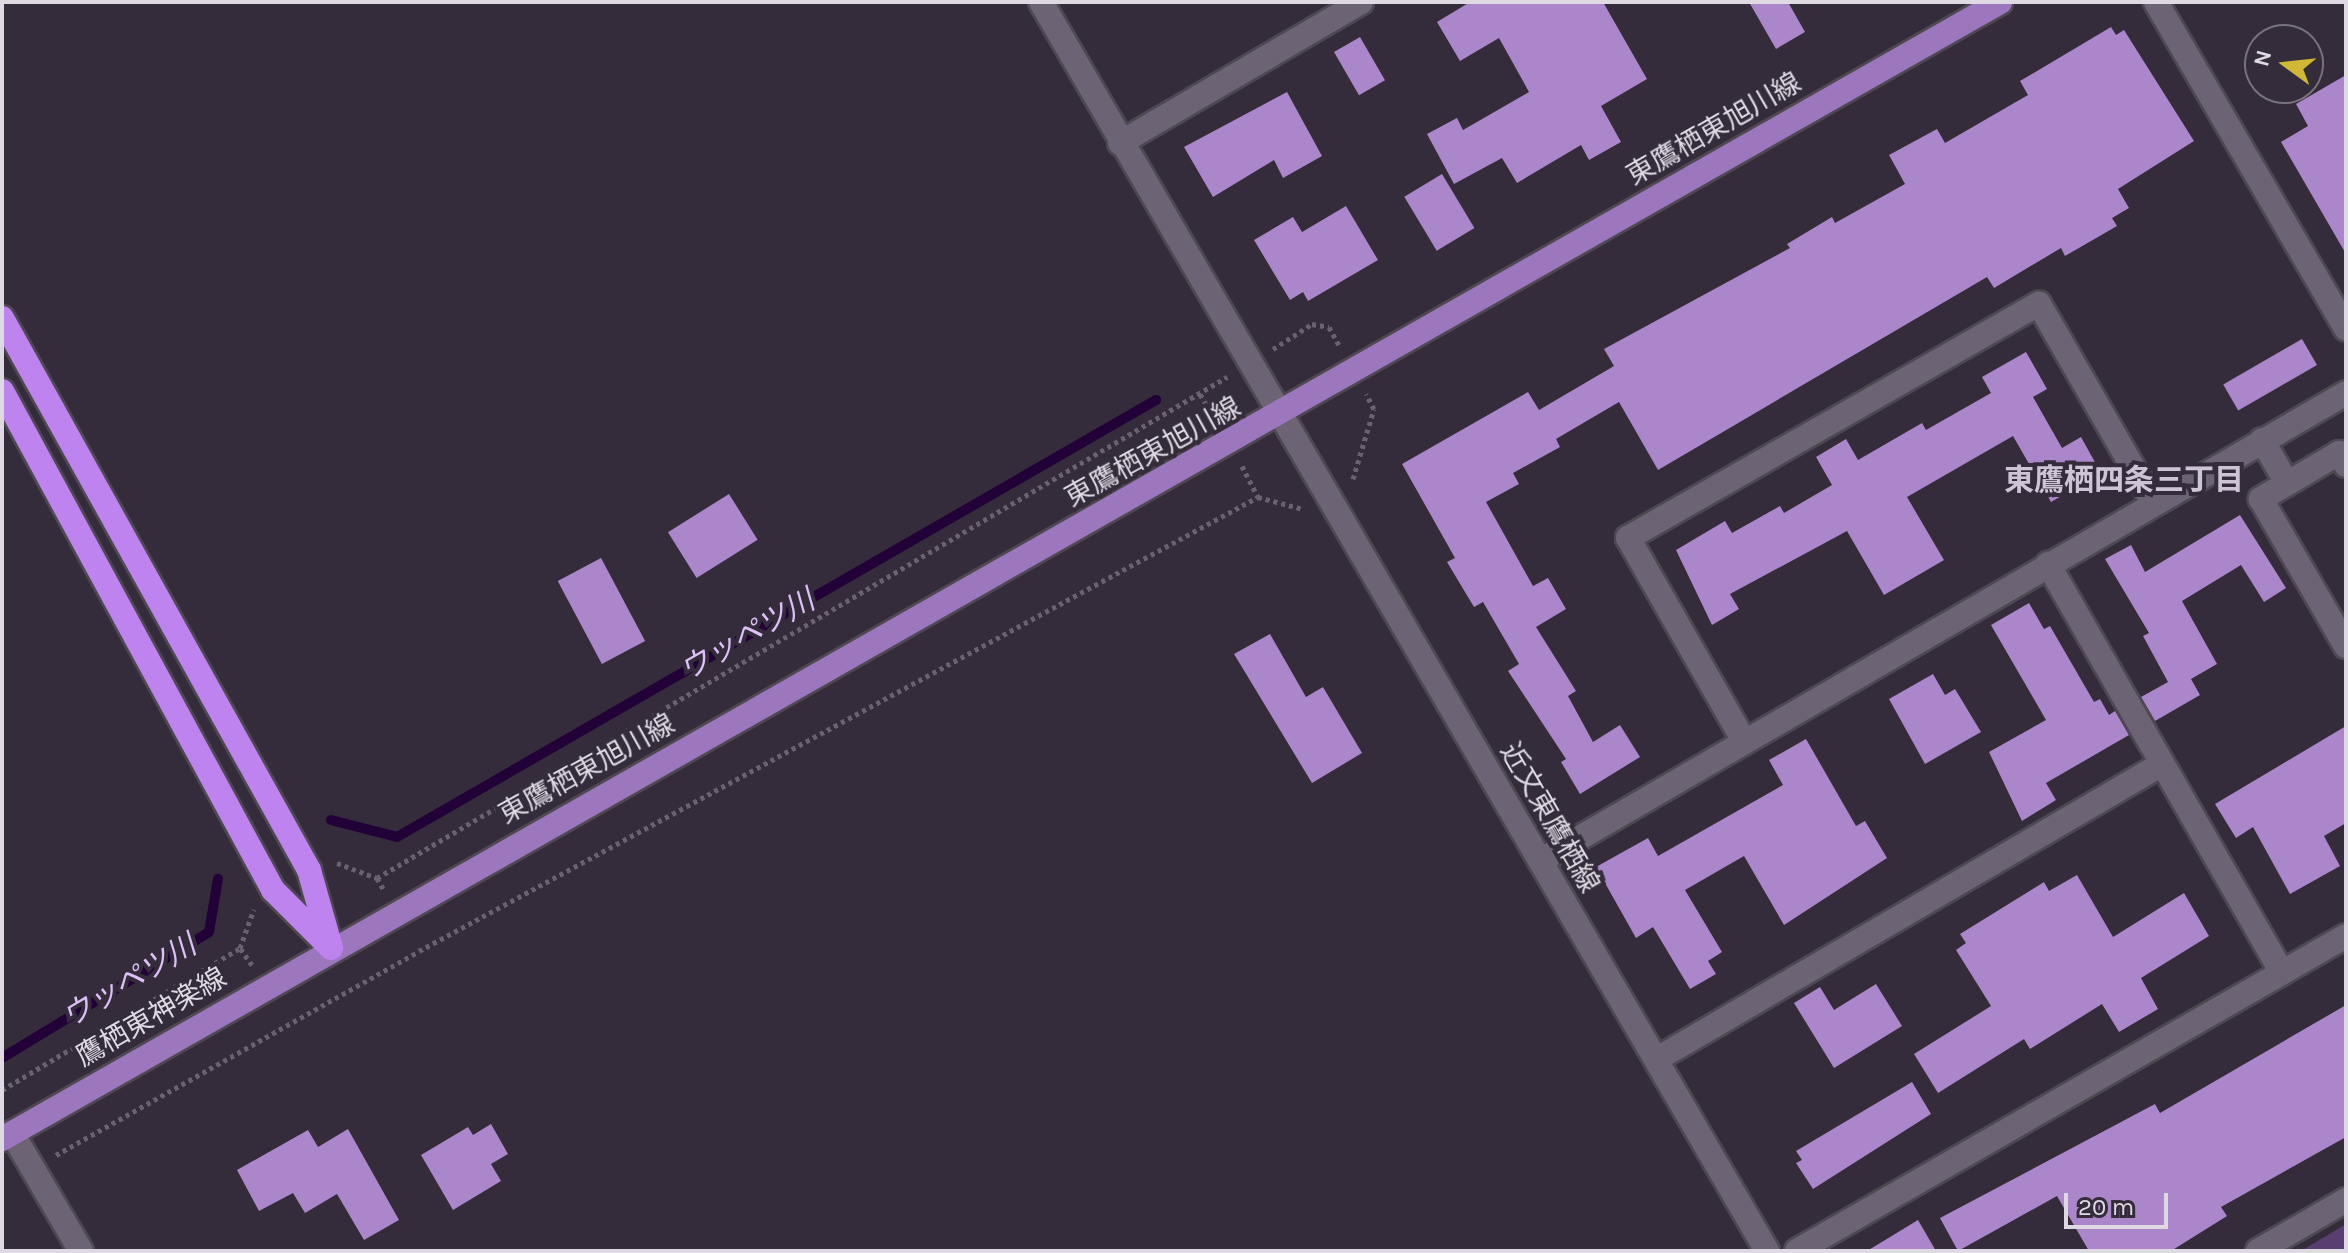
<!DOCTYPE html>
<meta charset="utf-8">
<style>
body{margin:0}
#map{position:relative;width:2348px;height:1253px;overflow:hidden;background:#342c3a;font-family:Karla,"Noto Sans JP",sans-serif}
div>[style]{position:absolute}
.green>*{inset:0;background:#593e71}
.stream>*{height:10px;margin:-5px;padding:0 5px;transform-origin:5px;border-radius:5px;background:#220038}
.building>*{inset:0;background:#ab86cb;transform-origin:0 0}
.path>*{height:5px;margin-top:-2.5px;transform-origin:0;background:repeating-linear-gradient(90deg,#69616e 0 4px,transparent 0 8px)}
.roads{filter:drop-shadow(2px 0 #4e4853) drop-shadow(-2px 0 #4e4853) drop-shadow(0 2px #4e4853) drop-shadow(0 -2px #4e4853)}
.minor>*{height:24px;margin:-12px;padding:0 12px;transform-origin:12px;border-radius:12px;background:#6c6474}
.major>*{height:24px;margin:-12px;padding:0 12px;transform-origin:12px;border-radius:12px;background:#9d77be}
.highway>*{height:24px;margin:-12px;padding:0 12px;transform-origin:12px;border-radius:12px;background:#be83ef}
span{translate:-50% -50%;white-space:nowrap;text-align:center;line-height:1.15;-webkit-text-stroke:8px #342c3a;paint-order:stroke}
.street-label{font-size:28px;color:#ded9e3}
.neighbourhood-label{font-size:30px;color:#cdc4d6;font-weight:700}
.water-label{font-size:30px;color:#ddc0f8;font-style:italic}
.frame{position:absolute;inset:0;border:4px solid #ded9e3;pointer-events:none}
.north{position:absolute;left:2244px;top:24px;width:80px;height:80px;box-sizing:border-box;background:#342c3a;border:2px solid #78717e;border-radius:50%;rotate:285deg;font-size:22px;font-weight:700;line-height:32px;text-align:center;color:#ded9e3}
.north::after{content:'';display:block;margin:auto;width:28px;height:36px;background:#d0b736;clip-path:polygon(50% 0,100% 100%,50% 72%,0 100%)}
.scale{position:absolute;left:2064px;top:1193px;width:104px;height:36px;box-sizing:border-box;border:4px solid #ded9e3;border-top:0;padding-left:10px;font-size:24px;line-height:28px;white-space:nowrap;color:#ded9e3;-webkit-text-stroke:6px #342c3a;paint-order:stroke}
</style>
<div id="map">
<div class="green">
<div style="clip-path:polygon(2346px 1224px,2346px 1251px,2301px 1251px)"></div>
</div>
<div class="stream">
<div style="left:331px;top:820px;width:68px;rotate:14.4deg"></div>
<div style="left:397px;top:837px;width:876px;rotate:-29.93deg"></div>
<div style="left:2px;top:1058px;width:242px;rotate:-31.3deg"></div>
<div style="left:209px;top:932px;width:54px;rotate:-80.4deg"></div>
</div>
<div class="building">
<div style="clip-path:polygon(1470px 2px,1603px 2px,1647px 79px,1601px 106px,1621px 142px,1589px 160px,1581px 145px,1517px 183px,1502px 158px,1454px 184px,1427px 134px,1457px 118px,1463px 130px,1529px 92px,1499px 38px,1460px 61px,1437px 22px)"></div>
<div style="clip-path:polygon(1749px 2px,1788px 2px,1805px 32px,1776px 49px)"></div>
<div style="clip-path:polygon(2111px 27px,2116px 35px,2124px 30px,2194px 141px,2118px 189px,2129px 208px,2112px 218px,2117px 226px,2065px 256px,2061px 248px,1994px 288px,1987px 277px,1658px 470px,1619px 402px,1556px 439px,1560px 447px,1513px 473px,1519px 484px,1486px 502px,1533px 586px,1548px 578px,1566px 609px,1536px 627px,1576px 691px,1568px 696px,1593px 742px,1620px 725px,1640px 757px,1580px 794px,1561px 762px,1566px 759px,1508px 671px,1519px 664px,1483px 602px,1474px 607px,1447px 562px,1455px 558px,1402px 464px,1528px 392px,1539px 410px,1614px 366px,1604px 349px,1790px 248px,1787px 244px,1832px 217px,1835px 223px,1905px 184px,1889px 155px,1937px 129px,1945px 143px,2028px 95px,2020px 81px)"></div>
<div style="left:1360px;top:37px;width:50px;height:30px;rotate:60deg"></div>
<div style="clip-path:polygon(2346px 75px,2346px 254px,2281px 142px,2308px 126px,2296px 104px)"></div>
<div style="clip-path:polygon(1287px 92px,1322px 156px,1283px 178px,1274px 160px,1213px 197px,1184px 147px)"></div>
<div style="left:1442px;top:174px;width:63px;height:44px;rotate:59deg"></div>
<div style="clip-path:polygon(1346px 206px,1378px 260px,1308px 301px,1303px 292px,1290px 300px,1254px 240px,1293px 217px,1302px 232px)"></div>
<div style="left:2302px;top:339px;width:30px;height:91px;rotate:60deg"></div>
<div style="clip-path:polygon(2026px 352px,2047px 389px,2033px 397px,2062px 448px,2081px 437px,2101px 473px,2051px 502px,2013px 436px,1907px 497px,1944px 560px,1884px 595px,1847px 531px,1730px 594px,1739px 609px,1712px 625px,1676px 550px,1725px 521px,1732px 533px,1780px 506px,1784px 513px,1832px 485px,1816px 457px,1846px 439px,1858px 460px,1922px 423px,1926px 430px,1991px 393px,1982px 377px)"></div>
<div style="left:729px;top:494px;width:54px;height:72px;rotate:58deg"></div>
<div style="clip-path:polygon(2240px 515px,2286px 588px,2264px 602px,2241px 565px,2182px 601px,2217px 664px,2191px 679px,2200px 695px,2155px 721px,2141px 697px,2168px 682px,2143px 636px,2149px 633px,2105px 559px,2131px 545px,2145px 572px)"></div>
<div style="left:601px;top:558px;width:94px;height:49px;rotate:62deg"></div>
<div style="clip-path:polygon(2029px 603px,2044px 629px,2050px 626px,2094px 702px,2100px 699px,2109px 715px,2115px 711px,2129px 735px,2046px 783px,2056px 800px,2022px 821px,1989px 752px,2046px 720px,1991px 625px)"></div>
<div style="clip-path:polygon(1270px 634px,1306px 697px,1323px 687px,1362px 753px,1312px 783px,1234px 654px)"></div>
<div style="clip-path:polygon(1933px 674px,1945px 695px,1955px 689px,1981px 732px,1925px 764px,1889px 699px)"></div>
<div style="clip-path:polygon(2346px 726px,2346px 823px,2324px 836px,2340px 866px,2290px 894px,2253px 827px,2236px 838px,2215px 804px)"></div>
<div style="clip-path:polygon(1806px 739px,1856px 826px,1865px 821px,1887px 858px,1784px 925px,1744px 856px,1685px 890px,1722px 952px,1708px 961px,1716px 974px,1690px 989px,1653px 927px,1636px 938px,1596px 867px,1648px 838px,1658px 856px,1783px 785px,1769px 760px)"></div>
<div style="clip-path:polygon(2077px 875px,2113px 937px,2184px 893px,2209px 936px,2141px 978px,2158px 1009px,2119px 1032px,2102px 1004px,2030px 1049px,2024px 1039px,1938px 1093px,1914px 1054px,1991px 1006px,1956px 950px,1966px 943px,1960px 934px,2044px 882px,2049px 891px)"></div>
<div style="clip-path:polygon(1876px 984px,1902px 1026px,1834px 1068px,1794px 1003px,1820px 987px,1834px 1010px)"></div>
<div style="clip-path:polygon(2346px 1005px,2346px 1137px,2221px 1207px,2227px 1216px,2171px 1251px,2089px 1251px,2057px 1196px,1958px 1251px,1940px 1218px,2155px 1104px,2160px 1113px)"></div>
<div style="clip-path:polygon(1912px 1082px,1931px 1114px,1813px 1189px,1796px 1163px,1802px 1160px,1796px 1151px)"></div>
<div style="clip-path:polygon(491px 1124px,508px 1154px,491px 1164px,501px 1181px,453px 1210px,421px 1155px,468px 1127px,473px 1135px)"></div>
<div style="clip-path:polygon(348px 1129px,399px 1220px,364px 1240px,337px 1194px,305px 1213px,293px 1193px,259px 1211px,237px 1170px,308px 1130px,318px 1147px)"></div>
<div style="clip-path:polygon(1918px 1220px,1936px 1251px,1867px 1251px)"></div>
</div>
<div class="path">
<div style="left:1273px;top:349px;width:46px;rotate:-32.7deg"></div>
<div style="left:1312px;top:324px;width:17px;rotate:10deg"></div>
<div style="left:1329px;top:327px;width:23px;rotate:61deg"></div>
<div style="left:1200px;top:394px;width:26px;rotate:59deg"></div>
<div style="left:1242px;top:466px;width:35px;rotate:63deg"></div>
<div style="left:1258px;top:497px;width:47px;rotate:14.9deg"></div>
<div style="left:1353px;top:479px;width:73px;rotate:-73.3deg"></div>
<div style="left:1374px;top:409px;width:17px;rotate:-118deg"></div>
<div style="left:337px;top:863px;width:43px;rotate:20.6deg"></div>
<div style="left:377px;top:878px;width:16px;rotate:60deg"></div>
<div style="left:377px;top:878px;width:987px;rotate:-30.52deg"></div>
<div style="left:252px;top:965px;width:21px;rotate:-125deg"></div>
<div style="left:240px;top:948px;width:41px;rotate:-70.3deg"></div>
<div style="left:2px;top:1090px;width:277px;rotate:-30.8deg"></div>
<div style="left:56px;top:1155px;width:416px;rotate:-29.3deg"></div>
<div style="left:419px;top:951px;width:954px;rotate:-28.42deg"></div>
</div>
<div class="roads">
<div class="minor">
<div style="left:1041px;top:2px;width:1445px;rotate:59.83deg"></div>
<div style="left:2156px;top:2px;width:378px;rotate:59.8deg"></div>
<div style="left:1120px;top:143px;width:279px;rotate:-30.3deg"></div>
<div style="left:2262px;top:440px;width:50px;rotate:59.8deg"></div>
<div style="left:2346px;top:465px;width:14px;rotate:-120deg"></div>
<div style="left:2339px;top:453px;width:91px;rotate:149.5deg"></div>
<div style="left:2261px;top:499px;width:170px;rotate:60deg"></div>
<div style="left:2048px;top:564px;width:471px;rotate:60.2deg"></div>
<div style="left:1744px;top:741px;width:234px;rotate:-119.7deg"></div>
<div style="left:1628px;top:538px;width:473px;rotate:-29.7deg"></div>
<div style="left:2039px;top:304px;width:228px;rotate:60.1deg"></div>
<div style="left:1540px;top:861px;width:932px;rotate:-30.14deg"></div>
<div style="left:1657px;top:1059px;width:585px;rotate:-30.29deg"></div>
<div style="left:12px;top:1133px;width:137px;rotate:59.7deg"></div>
<div style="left:1797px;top:1251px;width:633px;rotate:-29.85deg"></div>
<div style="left:2258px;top:1251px;width:102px;rotate:-30.1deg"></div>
</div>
<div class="major">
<div style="left:2px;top:1139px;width:2299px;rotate:-29.64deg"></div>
</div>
<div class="highway">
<div style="left:2px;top:318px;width:632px;rotate:60.92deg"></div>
<div style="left:309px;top:870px;width:81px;rotate:74.2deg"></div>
<div style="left:2px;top:391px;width:568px;rotate:61.49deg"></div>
<div style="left:273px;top:890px;width:79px;rotate:45deg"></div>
</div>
</div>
<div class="street-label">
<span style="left:1714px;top:129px;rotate:-30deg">東鷹栖東旭川線</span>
<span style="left:1153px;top:452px;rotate:-29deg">東鷹栖東旭川線</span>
<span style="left:587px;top:769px;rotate:-29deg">東鷹栖東旭川線</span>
<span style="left:1550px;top:818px;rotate:60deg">近文東鷹栖線</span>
<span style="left:151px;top:1017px;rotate:-30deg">鷹栖東神楽線</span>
</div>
<div class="neighbourhood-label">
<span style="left:2124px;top:480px">東鷹栖四条三丁目</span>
</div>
<div class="water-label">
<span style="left:747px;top:635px;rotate:-30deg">ウッペツ川</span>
<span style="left:129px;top:981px;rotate:-31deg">ウッペツ川</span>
</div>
<div class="frame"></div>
<div class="north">N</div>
<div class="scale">20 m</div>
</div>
